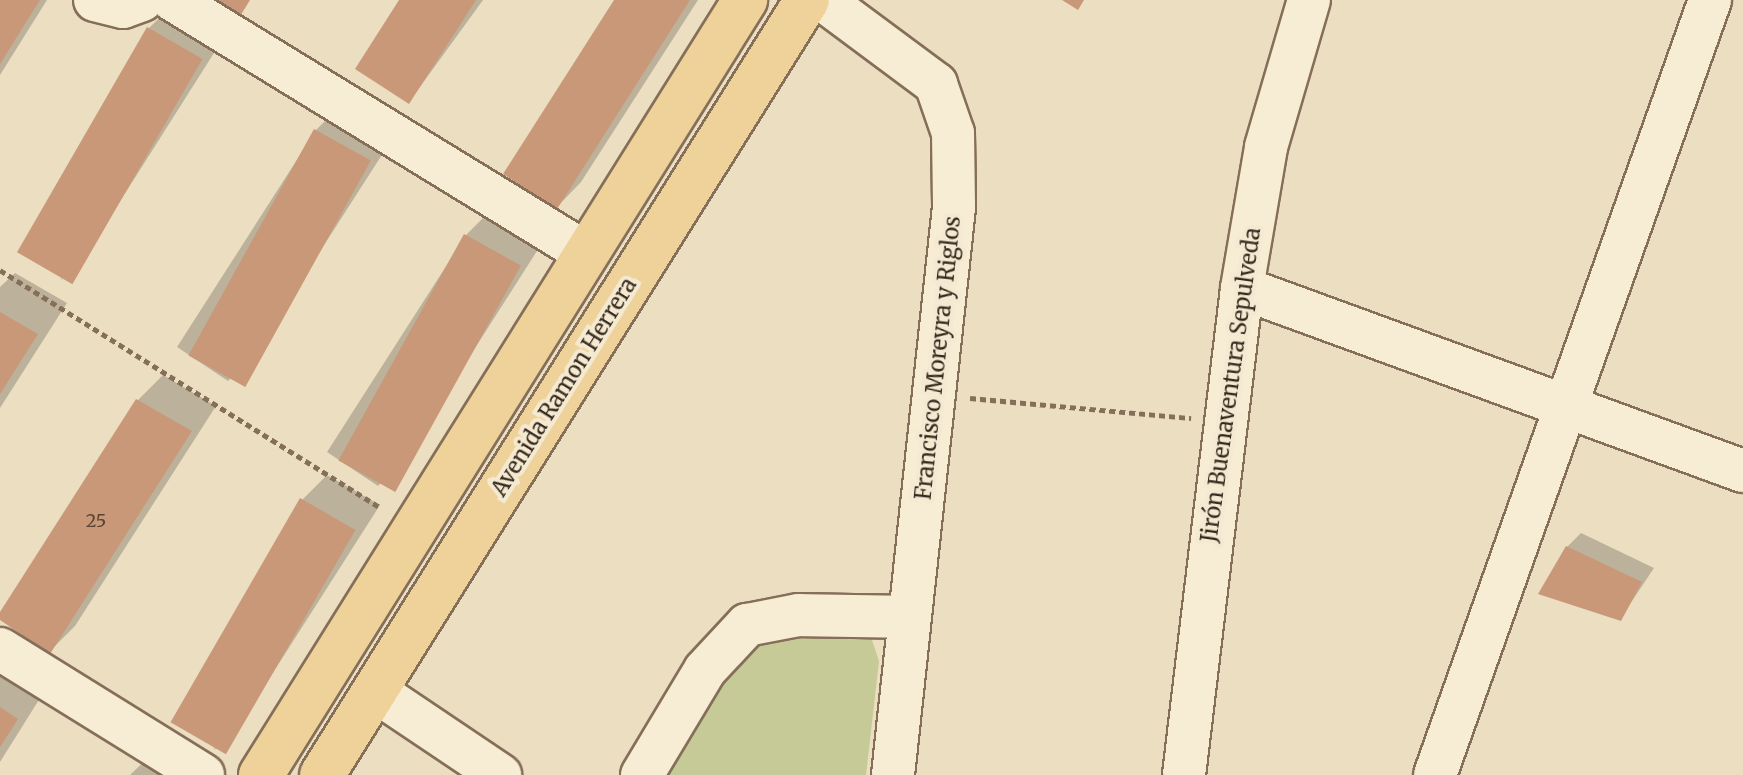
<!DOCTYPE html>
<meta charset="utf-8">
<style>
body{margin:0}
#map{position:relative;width:1743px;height:775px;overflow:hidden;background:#ecdec1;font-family:Merriweather,serif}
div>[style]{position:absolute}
.green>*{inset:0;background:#c5ca96}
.shadow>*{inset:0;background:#0003}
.building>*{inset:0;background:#c99878;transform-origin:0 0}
.path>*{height:5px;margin-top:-2.5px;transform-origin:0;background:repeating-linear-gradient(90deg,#856f59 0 6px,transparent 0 10px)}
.roads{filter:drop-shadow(2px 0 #856f59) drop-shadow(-2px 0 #856f59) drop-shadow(0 2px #856f59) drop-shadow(0 -2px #856f59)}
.minor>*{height:42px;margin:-21px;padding:0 21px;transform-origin:21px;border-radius:21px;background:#f7ecd4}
.major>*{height:44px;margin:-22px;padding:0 22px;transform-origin:22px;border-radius:22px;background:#efd29a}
span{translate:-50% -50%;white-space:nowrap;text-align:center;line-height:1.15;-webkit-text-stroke:8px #f4e9d1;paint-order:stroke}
.number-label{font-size:18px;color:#5a4434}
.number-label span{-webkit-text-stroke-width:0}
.street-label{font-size:22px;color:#35281d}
</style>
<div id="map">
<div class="green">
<div style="clip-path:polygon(776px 636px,871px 637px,879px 661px,866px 775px,665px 775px,735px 659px)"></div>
</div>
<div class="shadow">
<div style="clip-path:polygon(0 0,47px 0,0 75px)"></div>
<div style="clip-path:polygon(401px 0,483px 0,409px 102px)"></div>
<div style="clip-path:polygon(616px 0,698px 0,581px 182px,557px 207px)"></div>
<div style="clip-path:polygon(174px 4px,226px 34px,86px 255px,61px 280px,149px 28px)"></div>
<div style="clip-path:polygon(341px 105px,394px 136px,253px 356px,228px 381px,177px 347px,316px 130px)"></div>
<div style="clip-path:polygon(491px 210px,544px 240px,403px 461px,378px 486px,327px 452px,466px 235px)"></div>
<div style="clip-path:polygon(15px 273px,67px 303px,0 408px,0 287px)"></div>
<div style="clip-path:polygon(163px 375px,216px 406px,75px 626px,50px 651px,0 615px,138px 400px)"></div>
<div style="clip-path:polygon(327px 475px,380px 505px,239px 726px,214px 750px,302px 500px)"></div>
<div style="clip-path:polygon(1581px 533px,1654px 568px,1620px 619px,1567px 547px)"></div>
<div style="clip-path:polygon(0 657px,47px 687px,0 762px)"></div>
<div style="clip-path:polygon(157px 749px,199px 775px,130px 775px)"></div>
</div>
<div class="building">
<div style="clip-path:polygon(0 0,40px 0,0 64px)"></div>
<div style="clip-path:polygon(212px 0,250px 0,239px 18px)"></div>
<div style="clip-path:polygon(399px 0,476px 0,409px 104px,355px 69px)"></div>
<div style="clip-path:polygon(614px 0,690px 0,557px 209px,503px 174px)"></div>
<div style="clip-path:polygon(1062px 0,1084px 0,1078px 10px)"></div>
<div style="left:147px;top:27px;width:64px;height:260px;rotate:30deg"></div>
<div style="left:314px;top:129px;width:65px;height:259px;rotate:29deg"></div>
<div style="left:464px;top:234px;width:65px;height:259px;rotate:29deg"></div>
<div style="clip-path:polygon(0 312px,38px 334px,0 394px)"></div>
<div style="clip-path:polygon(136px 399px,192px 431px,50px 654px,0 620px,0 612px)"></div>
<div style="left:300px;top:498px;width:64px;height:259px;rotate:30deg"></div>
<div style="clip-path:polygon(1566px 546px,1642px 582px,1621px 621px,1538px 594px)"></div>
<div style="clip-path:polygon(0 707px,18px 719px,0 747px)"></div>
</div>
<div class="path">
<div style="left:0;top:270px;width:449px;rotate:32deg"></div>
<div style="left:970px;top:398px;width:222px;rotate:5.2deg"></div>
</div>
<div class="roads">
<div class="minor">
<div style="left:95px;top:0;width:29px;rotate:14deg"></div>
<div style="left:123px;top:7px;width:20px;rotate:-20deg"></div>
<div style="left:173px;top:0;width:483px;rotate:31.5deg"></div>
<div style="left:823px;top:0;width:141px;rotate:36.6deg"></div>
<div style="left:936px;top:84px;width:52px;rotate:70.9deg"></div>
<div style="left:953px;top:133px;width:74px;rotate:89.2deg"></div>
<div style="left:954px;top:207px;width:571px;rotate:96.13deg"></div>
<div style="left:1242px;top:288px;width:533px;rotate:20.07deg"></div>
<div style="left:0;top:649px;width:239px;rotate:31.8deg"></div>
<div style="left:375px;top:691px;width:151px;rotate:33.9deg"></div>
<div style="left:642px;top:775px;width:122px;rotate:-59deg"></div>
<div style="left:705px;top:670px;width:62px;rotate:-47deg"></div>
<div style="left:747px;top:625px;width:53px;rotate:-10.9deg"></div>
<div style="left:799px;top:615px;width:110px;rotate:1deg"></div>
<div style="left:1184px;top:775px;width:490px;rotate:-83.2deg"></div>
<div style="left:1242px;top:288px;width:143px;rotate:-80.3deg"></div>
<div style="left:1266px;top:147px;width:153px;rotate:-73.7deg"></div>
<div style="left:1435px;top:775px;width:822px;rotate:-70.46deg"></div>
</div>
<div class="major">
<div style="left:261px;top:775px;width:914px;rotate:-58.01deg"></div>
<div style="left:322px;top:775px;width:914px;rotate:-57.96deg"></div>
</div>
</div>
<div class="number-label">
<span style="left:96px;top:521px">25</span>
</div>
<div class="street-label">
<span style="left:938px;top:358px;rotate:-84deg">Francisco Moreyra y Riglos</span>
<span style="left:1231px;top:385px;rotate:-82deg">Jirón Buenaventura Sepulveda</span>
<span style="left:564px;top:387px;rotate:-58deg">Avenida Ramon Herrera</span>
</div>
</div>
